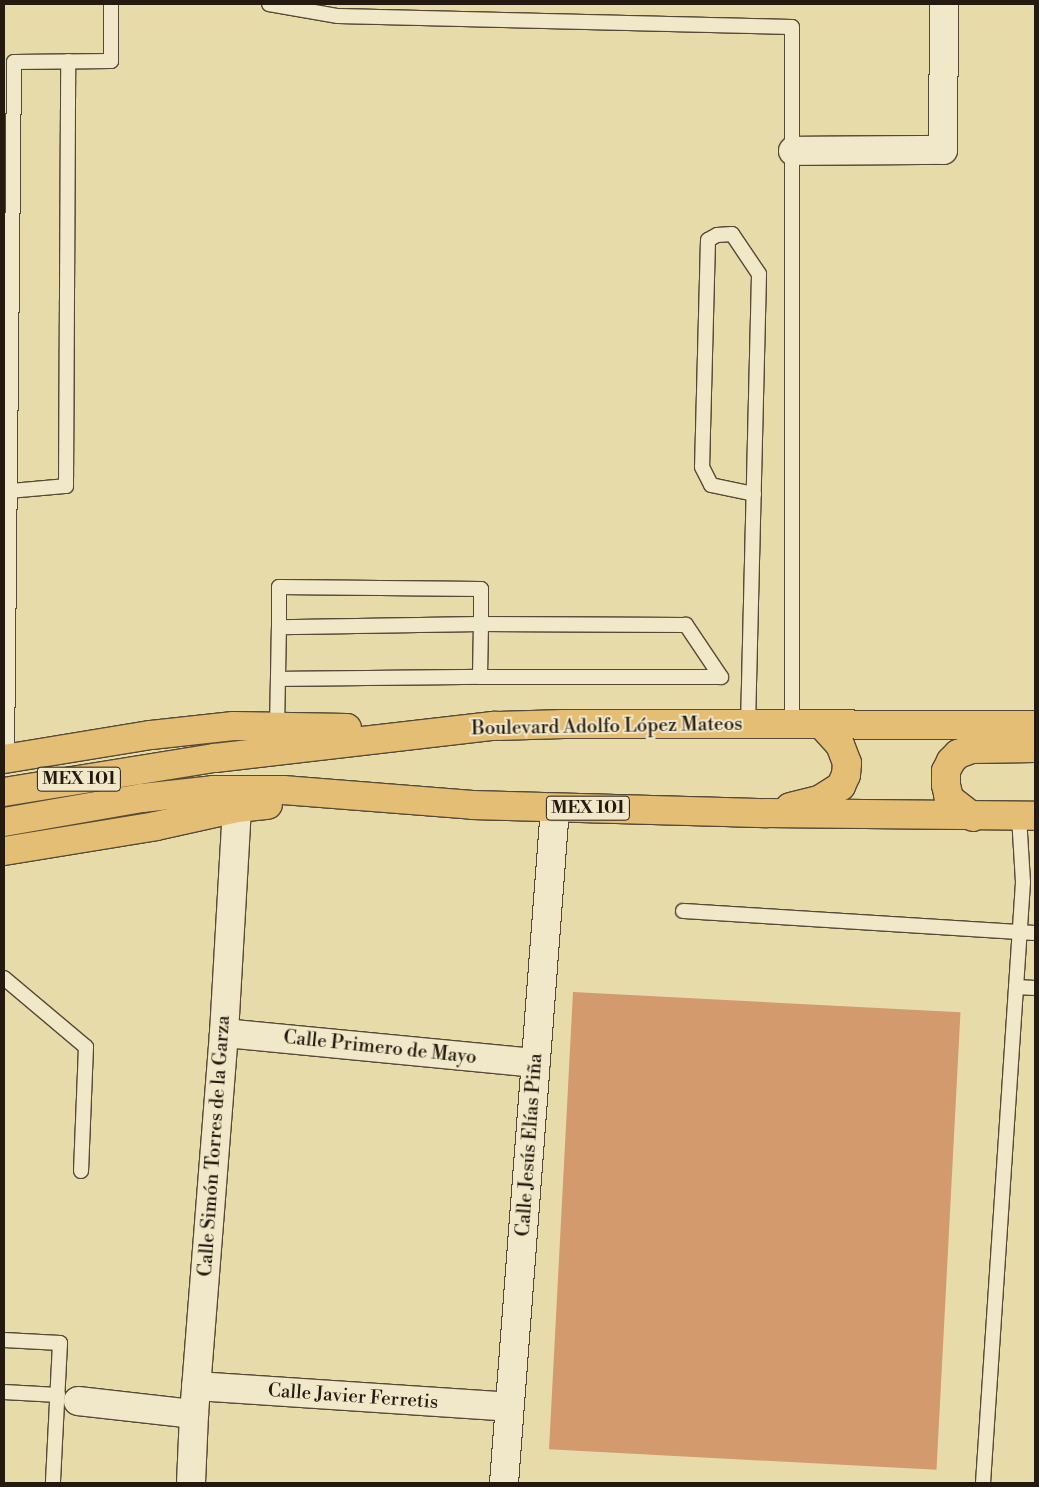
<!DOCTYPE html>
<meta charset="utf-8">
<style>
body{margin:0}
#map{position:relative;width:1039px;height:1487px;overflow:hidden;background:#e8dbaa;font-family:"Libre Bodoni",serif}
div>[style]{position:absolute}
.building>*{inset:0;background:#d29a6d;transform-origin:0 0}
.roads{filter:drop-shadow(1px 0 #564a36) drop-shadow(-1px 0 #564a36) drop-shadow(0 1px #564a36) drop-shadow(0 -1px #564a36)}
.lane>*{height:14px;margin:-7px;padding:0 7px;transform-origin:7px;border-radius:7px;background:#f0e8c8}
.street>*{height:28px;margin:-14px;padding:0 14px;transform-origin:14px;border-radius:14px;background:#f0e8c8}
.primary>*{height:28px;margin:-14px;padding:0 14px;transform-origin:14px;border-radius:14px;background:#e4be75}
span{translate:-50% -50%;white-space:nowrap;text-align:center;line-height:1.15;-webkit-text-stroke:4px #f0e8c8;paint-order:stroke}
.shield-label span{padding:1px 4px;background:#f0e8c8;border:1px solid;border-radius:4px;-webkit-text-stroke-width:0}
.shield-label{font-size:18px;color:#251a10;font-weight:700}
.street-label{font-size:19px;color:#251a10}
.frame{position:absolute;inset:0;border:5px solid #251a10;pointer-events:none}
</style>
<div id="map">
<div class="building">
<div style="left:573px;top:992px;width:388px;height:458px;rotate:3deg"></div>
</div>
<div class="roads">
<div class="lane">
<div style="left:269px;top:4px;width:70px;rotate:9.9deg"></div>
<div style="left:338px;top:16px;width:454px;rotate:1.4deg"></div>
<div style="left:792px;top:27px;width:698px;rotate:90deg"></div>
<div style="left:10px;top:491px;width:56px;rotate:-5.1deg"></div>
<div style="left:66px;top:486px;width:425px;rotate:-89.7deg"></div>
<div style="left:278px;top:679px;width:202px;rotate:-0.6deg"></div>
<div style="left:748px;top:725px;width:451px;rotate:-88.6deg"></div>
<div style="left:759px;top:274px;width:48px;rotate:-124deg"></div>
<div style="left:732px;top:234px;width:15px;rotate:176deg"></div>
<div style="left:717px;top:235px;width:10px;rotate:151deg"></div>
<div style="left:708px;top:240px;width:227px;rotate:91.5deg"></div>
<div style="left:702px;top:467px;width:20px;rotate:63deg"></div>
<div style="left:711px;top:485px;width:44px;rotate:11.8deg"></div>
<div style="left:277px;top:728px;width:101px;rotate:-88.9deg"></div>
<div style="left:279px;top:627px;width:40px;rotate:-90deg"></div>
<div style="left:279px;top:587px;width:202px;rotate:0.6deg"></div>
<div style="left:481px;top:589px;width:35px;rotate:90deg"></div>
<div style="left:481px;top:624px;width:53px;rotate:91.1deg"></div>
<div style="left:480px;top:677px;width:241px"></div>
<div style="left:721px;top:677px;width:63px;rotate:-123.9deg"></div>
<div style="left:686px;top:625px;width:205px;rotate:-179.7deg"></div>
<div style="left:481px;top:624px;width:202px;rotate:179.1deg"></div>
<div style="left:7px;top:758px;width:696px;rotate:-89.42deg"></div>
<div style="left:14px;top:62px;width:97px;rotate:-0.6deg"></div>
<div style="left:111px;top:61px;width:57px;rotate:-90deg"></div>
<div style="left:683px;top:911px;width:353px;rotate:3.6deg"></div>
<div style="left:4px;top:978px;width:107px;rotate:40.1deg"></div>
<div style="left:86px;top:1047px;width:124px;rotate:92.3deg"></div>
<div style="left:1016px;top:987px;width:19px;rotate:3deg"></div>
<div style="left:4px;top:1340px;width:56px;rotate:3.1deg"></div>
<div style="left:60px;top:1343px;width:140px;rotate:92.9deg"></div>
<div style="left:4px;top:1392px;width:54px;rotate:3.2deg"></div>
<div style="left:983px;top:1483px;width:602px;rotate:-86.19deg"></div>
<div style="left:1023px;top:882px;width:66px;rotate:-93.5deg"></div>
</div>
<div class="street">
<div style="left:793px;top:151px;width:150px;rotate:-0.4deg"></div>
<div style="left:943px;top:150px;width:146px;rotate:-89.6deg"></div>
<div style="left:224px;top:1033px;width:313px;rotate:5.5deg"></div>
<div style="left:196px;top:1386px;width:314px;rotate:3.8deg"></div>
<div style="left:78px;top:1401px;width:117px;rotate:6.4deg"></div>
<div style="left:191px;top:1483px;width:69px;rotate:-87.5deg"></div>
<div style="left:194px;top:1414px;width:382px;rotate:-85.5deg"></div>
<div style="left:224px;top:1033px;width:225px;rotate:-86.7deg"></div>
<div style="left:504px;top:1483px;width:677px;rotate:-85.68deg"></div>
</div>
<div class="primary">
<div style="left:4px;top:759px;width:149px;rotate:-9.3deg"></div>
<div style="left:151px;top:735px;width:83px;rotate:-6.2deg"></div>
<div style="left:234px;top:726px;width:113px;rotate:1deg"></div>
<div style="left:4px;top:792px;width:214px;rotate:-9.2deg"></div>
<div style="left:215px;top:758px;width:280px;rotate:-6.6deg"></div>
<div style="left:493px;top:726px;width:71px;rotate:-1.6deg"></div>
<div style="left:564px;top:724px;width:471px;rotate:0.1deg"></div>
<div style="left:790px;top:807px;width:30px;rotate:-14deg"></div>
<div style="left:819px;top:800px;width:26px;rotate:-32deg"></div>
<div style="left:841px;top:786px;width:12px;rotate:-66deg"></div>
<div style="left:846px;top:775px;width:12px;rotate:-85deg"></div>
<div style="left:847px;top:763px;width:19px;rotate:-111deg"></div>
<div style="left:840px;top:745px;width:27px;rotate:-132deg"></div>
<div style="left:973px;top:817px;width:31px;rotate:-142deg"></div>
<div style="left:949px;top:798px;width:13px;rotate:-103deg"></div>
<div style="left:946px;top:785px;width:14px;rotate:-90deg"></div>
<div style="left:946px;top:771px;width:11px;rotate:-63deg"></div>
<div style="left:951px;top:761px;width:10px;rotate:-45deg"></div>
<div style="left:958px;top:754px;width:15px;rotate:-20deg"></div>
<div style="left:972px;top:749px;width:63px;rotate:-0.9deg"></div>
<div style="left:4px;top:822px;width:140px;rotate:-9.9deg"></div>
<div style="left:142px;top:798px;width:71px;rotate:-6.4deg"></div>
<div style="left:213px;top:790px;width:70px"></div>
<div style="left:283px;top:790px;width:190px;rotate:4.5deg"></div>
<div style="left:472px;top:805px;width:295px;rotate:1.6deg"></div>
<div style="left:767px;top:813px;width:268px;rotate:0.6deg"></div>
<div style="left:4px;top:851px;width:154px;rotate:-9.3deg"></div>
<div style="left:156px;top:826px;width:83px;rotate:-12.5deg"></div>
<div style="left:237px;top:808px;width:31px;rotate:-6deg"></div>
</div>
</div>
<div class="shield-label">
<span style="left:79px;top:779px">MEX 101</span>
<span style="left:588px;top:808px">MEX 101</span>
</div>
<div class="street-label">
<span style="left:607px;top:727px;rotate:-1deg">Boulevard Adolfo López Mateos</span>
<span style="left:380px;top:1048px;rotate:6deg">Calle Primero de Mayo</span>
<span style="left:530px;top:1145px;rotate:-86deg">Calle Jesús Elías Piña</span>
<span style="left:215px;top:1146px;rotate:-86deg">Calle Simón Torres de la Garza</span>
<span style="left:353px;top:1397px;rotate:4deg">Calle Javier Ferretis</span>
</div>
<div class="frame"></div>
</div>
